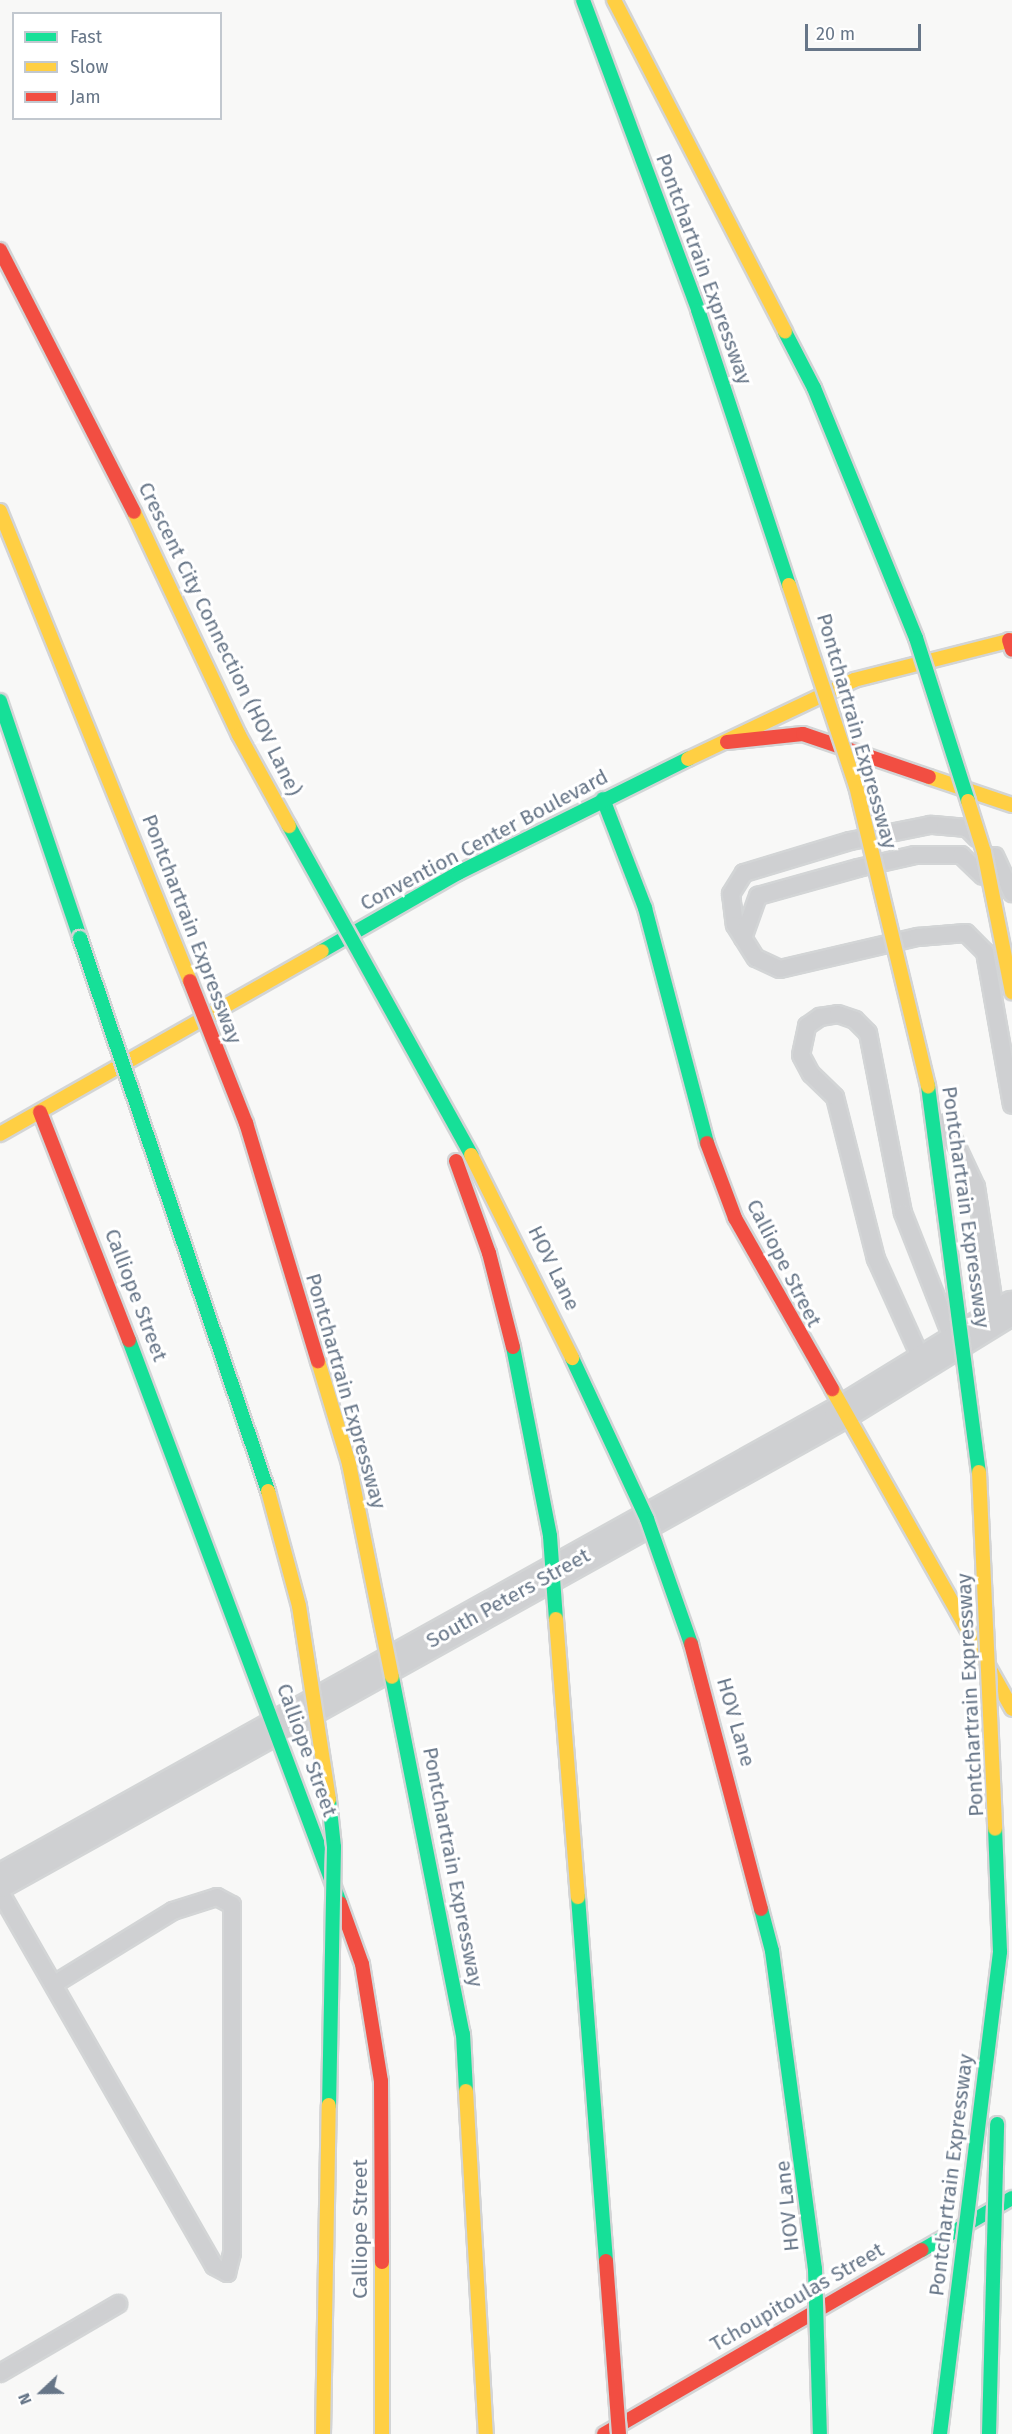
<!DOCTYPE html>
<style>
body{margin:0}
#map{position:relative;width:1012px;height:2434px;overflow:hidden;background:#f8f8f7;font-family:"Fira Sans",sans-serif}
div>[style]{position:absolute}
.roads{filter:drop-shadow(2px 0 #d3d5d6) drop-shadow(-2px 0 #d3d5d6) drop-shadow(0 2px #d3d5d6) drop-shadow(0 -2px #d3d5d6)}
.lane>*{height:16px;margin:-8px;padding:0 8px;transform-origin:8px;border-radius:8px;background:#cfd0d2}
.street>*{height:32px;margin:-16px;padding:0 16px;transform-origin:16px;border-radius:16px;background:#cfd0d2}
.fast>*{height:14px;margin:-7px;padding:0 7px;transform-origin:7px;border-radius:7px;background:#16e098}
.slow>*{height:14px;margin:-7px;padding:0 7px;transform-origin:7px;border-radius:7px;background:#ffcf43}
.jam>*{height:14px;margin:-7px;padding:0 7px;transform-origin:7px;border-radius:7px;background:#f24e42}
.bridges{filter:drop-shadow(2px 0 #d3d4d5) drop-shadow(-2px 0 #d3d4d5) drop-shadow(0 2px #d3d4d5) drop-shadow(0 -2px #d3d4d5)}
.fast-bridge>*{height:14px;margin:-7px;padding:0 7px;transform-origin:7px;border-radius:7px;background:#16e098}
.slow-bridge>*{height:14px;margin:-7px;padding:0 7px;transform-origin:7px;border-radius:7px;background:#ffcf43}
.jam-bridge>*{height:14px;margin:-7px;padding:0 7px;transform-origin:7px;border-radius:7px;background:#f24e42}
span{translate:-50% -50%;white-space:nowrap;text-align:center;line-height:1.15;-webkit-text-stroke:6px #fff;paint-order:stroke}
.street-label{font-size:21px;color:#677688}
.legend{position:absolute;left:12px;top:12px;width:210px;height:108px;box-sizing:border-box;background:#fff;border:2px solid #c2c8cf;margin:0;padding:8px 10px;list-style:none;font-size:18px;color:#677688}
.legend li{display:flex;align-items:center;gap:12px;height:30px}
.legend b{width:30px;border:2px solid #c2c8cf}
.north{position:absolute;left:12px;top:2362px;width:60px;height:60px;-webkit-text-stroke:4px #fff;paint-order:stroke;rotate:248deg;font-size:16px;font-weight:700;line-height:24px;text-align:center;color:#677688}
.north::after{content:'';display:block;margin:auto;width:21px;height:27px;background:#677688;clip-path:polygon(50% 0,100% 100%,50% 72%,0 100%)}
.scale{position:absolute;left:805px;top:24px;width:116px;height:27px;box-sizing:border-box;border:3px solid #677688;border-top:0;padding-left:8px;font-size:18px;line-height:21px;white-space:nowrap;color:#677688;-webkit-text-stroke:4px #fff;paint-order:stroke}
</style>
<div id="map">
<div class="roads">
<div class="lane">
<div style="left:977px;top:838px;width:14px;rotate:-135deg"></div>
<div style="left:967px;top:828px;width:37px;rotate:-175deg"></div>
<div style="left:930px;top:825px;width:82px;rotate:168.7deg"></div>
<div style="left:850px;top:841px;width:111px;rotate:163.2deg"></div>
<div style="left:744px;top:873px;width:25px;rotate:122deg"></div>
<div style="left:731px;top:894px;width:31px;rotate:83deg"></div>
<div style="left:735px;top:925px;width:39px;rotate:58deg"></div>
<div style="left:756px;top:958px;width:26px;rotate:25deg"></div>
<div style="left:780px;top:969px;width:142px;rotate:-13.1deg"></div>
<div style="left:918px;top:937px;width:48px;rotate:-4.8deg"></div>
<div style="left:966px;top:933px;width:27px;rotate:45deg"></div>
<div style="left:985px;top:952px;width:155px;rotate:80deg"></div>
<div style="left:995px;top:856px;width:41px;rotate:65.3deg"></div>
<div style="left:743px;top:938px;width:45px;rotate:-70.3deg"></div>
<div style="left:758px;top:896px;width:104px;rotate:-15.6deg"></div>
<div style="left:858px;top:868px;width:58px;rotate:-12.8deg"></div>
<div style="left:915px;top:855px;width:46px"></div>
<div style="left:961px;top:855px;width:30px;rotate:44deg"></div>
<div style="left:946px;top:1123px;width:71px;rotate:64.9deg"></div>
<div style="left:976px;top:1187px;width:133px;rotate:81.3deg"></div>
<div style="left:923px;top:1363px;width:114px;rotate:-114.3deg"></div>
<div style="left:876px;top:1259px;width:167px;rotate:-104.2deg"></div>
<div style="left:835px;top:1097px;width:33px;rotate:-136deg"></div>
<div style="left:811px;top:1074px;width:21px;rotate:-118deg"></div>
<div style="left:801px;top:1055px;width:30px;rotate:-78deg"></div>
<div style="left:807px;top:1026px;width:16px;rotate:-35deg"></div>
<div style="left:820px;top:1017px;width:18px;rotate:-9deg"></div>
<div style="left:838px;top:1014px;width:18px;rotate:19deg"></div>
<div style="left:855px;top:1020px;width:18px;rotate:45deg"></div>
<div style="left:868px;top:1033px;width:183px;rotate:79deg"></div>
<div style="left:903px;top:1213px;width:136px;rotate:68.5deg"></div>
<div style="left:0;top:1892px;width:431px;rotate:60.2deg"></div>
<div style="left:214px;top:2266px;width:15px;rotate:28deg"></div>
<div style="left:227px;top:2273px;width:21px;rotate:-76deg"></div>
<div style="left:232px;top:2253px;width:348px;rotate:-90deg"></div>
<div style="left:232px;top:1905px;width:17px;rotate:-152deg"></div>
<div style="left:217px;top:1897px;width:46px;rotate:162.3deg"></div>
<div style="left:173px;top:1911px;width:137px;rotate:148.4deg"></div>
<div style="left:0;top:2373px;width:137px;rotate:-30.3deg"></div>
</div>
<div class="street">
<div style="left:0;top:1881px;width:962px;rotate:-29.1deg"></div>
<div style="left:841px;top:1413px;width:201px;rotate:-31.6deg"></div>
</div>
<div class="fast">
<div style="left:0;top:701px;width:250px;rotate:71.3deg"></div>
<div style="left:603px;top:799px;width:117px;rotate:68.9deg"></div>
<div style="left:645px;top:908px;width:243px;rotate:75.2deg"></div>
<div style="left:322px;top:951px;width:157px;rotate:-29.8deg"></div>
<div style="left:458px;top:873px;width:257px;rotate:-26.4deg"></div>
<div style="left:129px;top:1340px;width:601px;rotate:69.46deg"></div>
<div style="left:922px;top:2250px;width:104px;rotate:-30deg"></div>
</div>
<div class="slow">
<div style="left:688px;top:759px;width:184px;rotate:-25.4deg"></div>
<div style="left:854px;top:680px;width:163px;rotate:-14.2deg"></div>
<div style="left:929px;top:777px;width:88px;rotate:18.6deg"></div>
<div style="left:0;top:1134px;width:370px;rotate:-29.6deg"></div>
<div style="left:832px;top:1389px;width:367px;rotate:60.6deg"></div>
<div style="left:382px;top:2262px;width:172px;rotate:90deg"></div>
</div>
<div class="jam">
<div style="left:1009px;top:640px;width:10px;rotate:73deg"></div>
<div style="left:727px;top:742px;width:76px;rotate:-6deg"></div>
<div style="left:803px;top:734px;width:133px;rotate:18.8deg"></div>
<div style="left:40px;top:1112px;width:245px;rotate:68.7deg"></div>
<div style="left:707px;top:1143px;width:80px;rotate:69.5deg"></div>
<div style="left:735px;top:1218px;width:197px;rotate:60.4deg"></div>
<div style="left:340px;top:1903px;width:65px;rotate:70.2deg"></div>
<div style="left:362px;top:1964px;width:119px;rotate:80.8deg"></div>
<div style="left:381px;top:2081px;width:181px;rotate:89.7deg"></div>
<div style="left:604px;top:2434px;width:367px;rotate:-30.1deg"></div>
</div>
</div>
<div class="bridges">
<div class="fast-bridge">
<div style="left:583px;top:0;width:331px;rotate:69.6deg"></div>
<div style="left:698px;top:310px;width:290px;rotate:71.7deg"></div>
<div style="left:785px;top:332px;width:63px;rotate:62.6deg"></div>
<div style="left:814px;top:388px;width:270px;rotate:67.8deg"></div>
<div style="left:916px;top:638px;width:171px;rotate:72.3deg"></div>
<div style="left:289px;top:826px;width:376px;rotate:61deg"></div>
<div style="left:80px;top:938px;width:584px;rotate:71.22deg"></div>
<div style="left:928px;top:1086px;width:389px;rotate:82.5deg"></div>
<div style="left:513px;top:1347px;width:193px;rotate:78.9deg"></div>
<div style="left:550px;top:1536px;width:83px;rotate:85.9deg"></div>
<div style="left:572px;top:1358px;width:178px;rotate:65deg"></div>
<div style="left:647px;top:1519px;width:133px;rotate:70.6deg"></div>
<div style="left:392px;top:1677px;width:364px;rotate:78.8deg"></div>
<div style="left:463px;top:2034px;width:57px;rotate:87deg"></div>
<div style="left:329px;top:1800px;width:47px;rotate:83.9deg"></div>
<div style="left:334px;top:1847px;width:258px;rotate:91.1deg"></div>
<div style="left:578px;top:1897px;width:365px;rotate:85.6deg"></div>
<div style="left:761px;top:1909px;width:43px;rotate:75.3deg"></div>
<div style="left:772px;top:1951px;width:321px;rotate:82.3deg"></div>
<div style="left:815px;top:2269px;width:165px;rotate:88.3deg"></div>
<div style="left:940px;top:2434px;width:486px;rotate:-82.9deg"></div>
<div style="left:1000px;top:1952px;width:123px;rotate:-92.3deg"></div>
<div style="left:989px;top:2434px;width:310px;rotate:-88.5deg"></div>
</div>
<div class="slow-bridge">
<div style="left:614px;top:0;width:373px;rotate:62.7deg"></div>
<div style="left:0;top:511px;width:507px;rotate:67.99deg"></div>
<div style="left:134px;top:512px;width:246px;rotate:64.8deg"></div>
<div style="left:239px;top:735px;width:104px;rotate:61.2deg"></div>
<div style="left:789px;top:585px;width:212px;rotate:71.6deg"></div>
<div style="left:856px;top:786px;width:309px;rotate:76.5deg"></div>
<div style="left:968px;top:801px;width:53px;rotate:72.6deg"></div>
<div style="left:984px;top:852px;width:143px;rotate:78.7deg"></div>
<div style="left:471px;top:1155px;width:227px;rotate:63.5deg"></div>
<div style="left:318px;top:1361px;width:108px;rotate:73.2deg"></div>
<div style="left:349px;top:1464px;width:217px;rotate:78.6deg"></div>
<div style="left:979px;top:1472px;width:357px;rotate:87.4deg"></div>
<div style="left:268px;top:1491px;width:119px;rotate:74.9deg"></div>
<div style="left:299px;top:1606px;width:196px;rotate:81.2deg"></div>
<div style="left:556px;top:1619px;width:279px;rotate:85.5deg"></div>
<div style="left:466px;top:2091px;width:344px;rotate:86.7deg"></div>
<div style="left:323px;top:2434px;width:329px;rotate:-89deg"></div>
</div>
<div class="jam-bridge">
<div style="left:0;top:250px;width:294px;rotate:62.9deg"></div>
<div style="left:190px;top:981px;width:153px;rotate:68.5deg"></div>
<div style="left:246px;top:1123px;width:249px;rotate:73.2deg"></div>
<div style="left:456px;top:1161px;width:98px;rotate:70.3deg"></div>
<div style="left:489px;top:1253px;width:97px;rotate:75.7deg"></div>
<div style="left:691px;top:1644px;width:274px;rotate:75.2deg"></div>
<div style="left:606px;top:2261px;width:173px;rotate:85.7deg"></div>
</div>
</div>
<div class="street-label">
<span style="left:704px;top:269px;rotate:70deg">Pontchartrain Expressway</span>
<span style="left:220px;top:639px;rotate:64deg">Crescent City Connection (HOV Lane)</span>
<span style="left:857px;top:731px;rotate:74deg">Pontchartrain Expressway</span>
<span style="left:484px;top:840px;rotate:-28deg">Convention Center Boulevard</span>
<span style="left:192px;top:929px;rotate:69deg">Pontchartrain Expressway</span>
<span style="left:966px;top:1207px;rotate:82deg">Pontchartrain Expressway</span>
<span style="left:784px;top:1263px;rotate:63deg">Calliope Street</span>
<span style="left:554px;top:1268px;rotate:64deg">HOV Lane</span>
<span style="left:136px;top:1295px;rotate:69deg">Calliope Street</span>
<span style="left:346px;top:1391px;rotate:74deg">Pontchartrain Expressway</span>
<span style="left:508px;top:1598px;rotate:-29deg">South Peters Street</span>
<span style="left:970px;top:1695px;rotate:-93deg">Pontchartrain Expressway</span>
<span style="left:736px;top:1722px;rotate:74deg">HOV Lane</span>
<span style="left:307px;top:1750px;rotate:70deg">Calliope Street</span>
<span style="left:453px;top:1867px;rotate:79deg">Pontchartrain Expressway</span>
<span style="left:951px;top:2175px;rotate:-83deg">Pontchartrain Expressway</span>
<span style="left:787px;top:2206px;rotate:-96deg">HOV Lane</span>
<span style="left:360px;top:2229px;rotate:-90deg">Calliope Street</span>
<span style="left:797px;top:2297px;rotate:-30deg">Tchoupitoulas Street</span>
</div>
<ul class="legend">
<li><b style="height:8px;background:#16e098"></b>Fast</li>
<li><b style="height:8px;background:#ffcf43"></b>Slow</li>
<li><b style="height:8px;background:#f24e42"></b>Jam</li>
</ul>
<div class="north">N</div>
<div class="scale">20 m</div>
</div>
